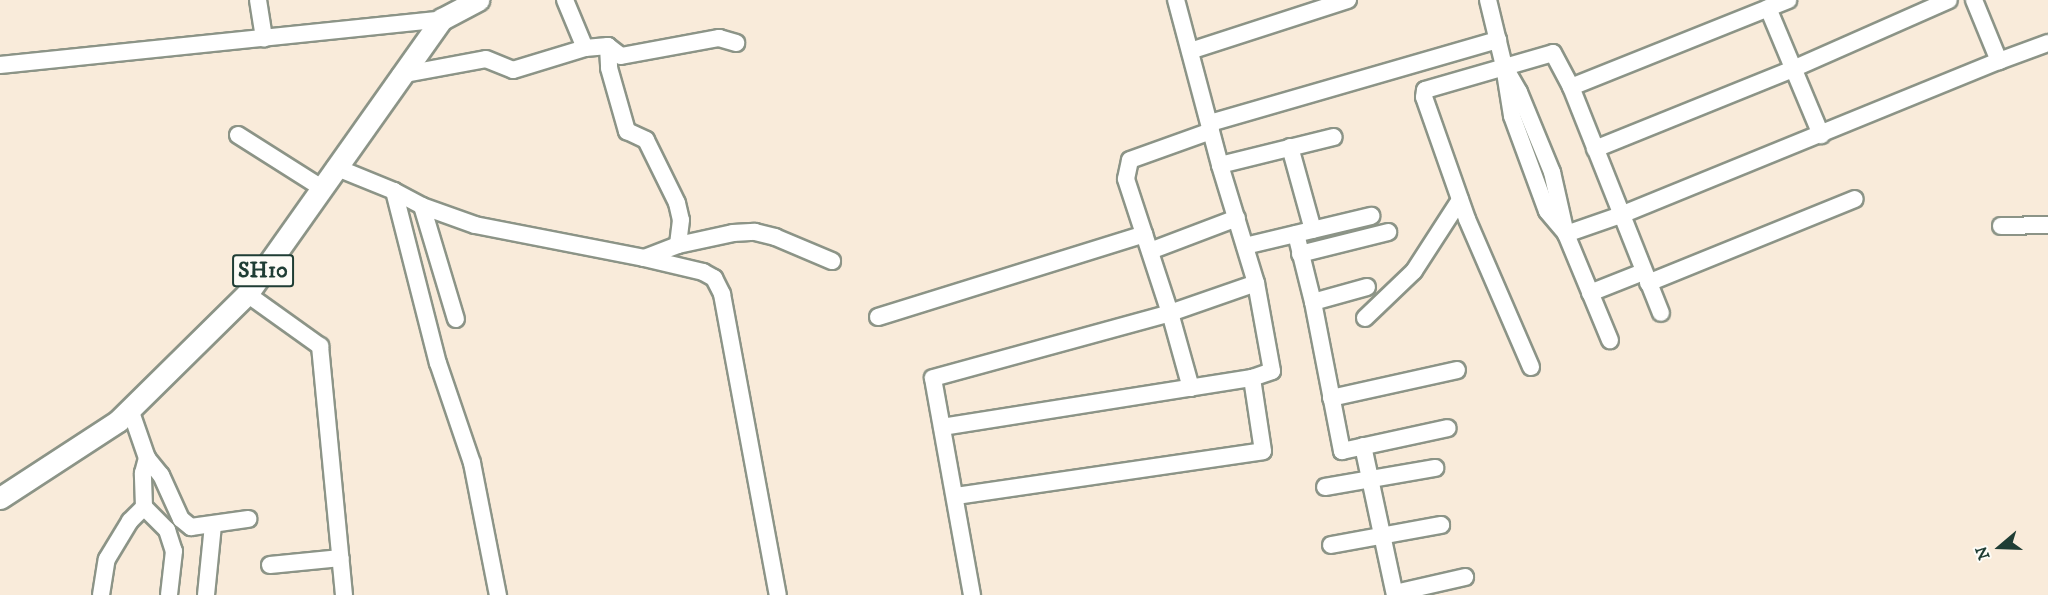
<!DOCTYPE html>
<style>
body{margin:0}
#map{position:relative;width:2048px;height:595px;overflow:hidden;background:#f9ebda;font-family:"IM FELL DW Pica",serif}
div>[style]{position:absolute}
.roads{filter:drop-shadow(2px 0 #8c9487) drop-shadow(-2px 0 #8c9487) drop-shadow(0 2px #8c9487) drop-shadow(0 -2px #8c9487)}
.minor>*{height:16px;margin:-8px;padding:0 8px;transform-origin:8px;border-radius:8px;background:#fff}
.major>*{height:21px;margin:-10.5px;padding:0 10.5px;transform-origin:10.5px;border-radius:10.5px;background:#fff}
span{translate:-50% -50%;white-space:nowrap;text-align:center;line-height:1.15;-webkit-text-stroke:6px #fdfcf7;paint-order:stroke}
.shield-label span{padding:2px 4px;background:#fdfcf7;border:2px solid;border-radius:4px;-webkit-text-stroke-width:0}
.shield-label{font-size:22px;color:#1f3d34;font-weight:700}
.north{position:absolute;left:1970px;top:517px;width:60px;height:60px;-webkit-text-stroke:4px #fdfcf7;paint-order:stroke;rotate:251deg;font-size:16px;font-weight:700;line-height:24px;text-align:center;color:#1f3d34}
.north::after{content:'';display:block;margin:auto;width:21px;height:27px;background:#1f3d34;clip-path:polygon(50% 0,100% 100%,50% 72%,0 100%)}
</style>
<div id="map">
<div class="roads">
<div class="minor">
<div style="left:258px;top:0;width:39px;rotate:81deg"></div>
<div style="left:565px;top:0;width:52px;rotate:67.4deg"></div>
<div style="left:1488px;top:0;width:68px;rotate:76.4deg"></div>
<div style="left:1504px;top:66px;width:30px;rotate:60deg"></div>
<div style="left:1519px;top:92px;width:87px;rotate:67.6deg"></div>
<div style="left:1552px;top:172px;width:64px;rotate:77.3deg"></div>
<div style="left:1566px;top:234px;width:115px;rotate:67.5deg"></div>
<div style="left:1974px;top:0;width:66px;rotate:67.7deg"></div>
<div style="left:1768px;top:8px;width:138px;rotate:67.3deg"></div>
<div style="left:608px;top:46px;width:16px;rotate:38deg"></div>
<div style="left:621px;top:56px;width:100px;rotate:-10.4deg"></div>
<div style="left:719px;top:38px;width:18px;rotate:16deg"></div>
<div style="left:1190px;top:51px;width:166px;rotate:-17.9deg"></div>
<div style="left:0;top:65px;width:444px;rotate:-5.9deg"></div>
<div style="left:1504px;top:66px;width:51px;rotate:80.9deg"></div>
<div style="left:1512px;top:116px;width:101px;rotate:69.8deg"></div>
<div style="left:1547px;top:211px;width:30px;rotate:50deg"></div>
<div style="left:1566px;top:234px;width:58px;rotate:-19.1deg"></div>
<div style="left:1621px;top:215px;width:408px;rotate:-22.2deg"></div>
<div style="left:1999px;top:61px;width:52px;rotate:-20.2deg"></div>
<div style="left:400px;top:75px;width:87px;rotate:-10.5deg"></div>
<div style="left:486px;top:59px;width:29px;rotate:22deg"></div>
<div style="left:513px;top:70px;width:75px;rotate:-17deg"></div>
<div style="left:585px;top:48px;width:23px;rotate:-5deg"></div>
<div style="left:608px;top:46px;width:22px;rotate:87deg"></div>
<div style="left:609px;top:68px;width:66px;rotate:74.1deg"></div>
<div style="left:627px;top:131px;width:21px;rotate:25deg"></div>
<div style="left:646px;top:140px;width:70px;rotate:63.8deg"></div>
<div style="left:677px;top:203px;width:17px;rotate:77deg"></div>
<div style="left:681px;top:220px;width:25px;rotate:97deg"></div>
<div style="left:678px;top:245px;width:36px;rotate:159deg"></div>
<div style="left:1571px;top:87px;width:243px;rotate:68.3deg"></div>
<div style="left:1210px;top:123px;width:300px;rotate:-16.1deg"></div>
<div style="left:238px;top:135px;width:101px;rotate:32.4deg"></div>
<div style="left:1290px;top:147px;width:86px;rotate:74.5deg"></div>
<div style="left:1595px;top:149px;width:216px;rotate:-22deg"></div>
<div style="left:1795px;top:68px;width:168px;rotate:-23.8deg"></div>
<div style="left:1220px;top:165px;width:117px;rotate:-13.8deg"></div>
<div style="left:335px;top:167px;width:64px;rotate:22.1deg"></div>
<div style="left:394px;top:191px;width:32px;rotate:28deg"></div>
<div style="left:422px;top:206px;width:56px;rotate:19.7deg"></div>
<div style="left:475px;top:225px;width:172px;rotate:11deg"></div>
<div style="left:644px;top:258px;width:61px;rotate:13.3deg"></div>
<div style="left:703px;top:272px;width:13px;rotate:29deg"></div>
<div style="left:714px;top:278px;width:18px;rotate:63deg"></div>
<div style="left:722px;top:294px;width:306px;rotate:79.5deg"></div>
<div style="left:394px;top:191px;width:178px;rotate:75.7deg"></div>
<div style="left:438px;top:363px;width:106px;rotate:71.2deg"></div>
<div style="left:472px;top:463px;width:135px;rotate:78.9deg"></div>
<div style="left:422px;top:206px;width:118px;rotate:73.3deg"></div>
<div style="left:2001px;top:226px;width:47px;rotate:-1.2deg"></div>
<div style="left:1296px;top:234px;width:70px;rotate:76deg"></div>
<div style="left:1313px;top:302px;width:152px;rotate:79deg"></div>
<div style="left:1342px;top:451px;width:108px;rotate:-12.2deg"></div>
<div style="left:678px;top:245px;width:56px;rotate:-12.3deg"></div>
<div style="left:733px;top:233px;width:22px;rotate:-3deg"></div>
<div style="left:755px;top:232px;width:21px;rotate:14deg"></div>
<div style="left:775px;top:237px;width:62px;rotate:22.8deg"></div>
<div style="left:1245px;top:246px;width:130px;rotate:-13.4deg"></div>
<div style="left:1150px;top:251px;width:93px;rotate:-20.8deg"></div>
<div style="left:1300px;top:254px;width:91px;rotate:-14deg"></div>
<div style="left:1648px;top:283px;width:223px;rotate:-22.1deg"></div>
<div style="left:1590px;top:293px;width:57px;rotate:-21.6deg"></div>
<div style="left:247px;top:294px;width:90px;rotate:35.5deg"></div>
<div style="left:320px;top:346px;width:250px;rotate:84.5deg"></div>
<div style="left:1313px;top:302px;width:56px;rotate:-15.5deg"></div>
<div style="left:878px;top:317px;width:279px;rotate:-17.3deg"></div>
<div style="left:1365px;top:318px;width:68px;rotate:-43.8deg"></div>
<div style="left:1414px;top:271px;width:85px;rotate:-57.1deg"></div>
<div style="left:1531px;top:367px;width:161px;rotate:-113.4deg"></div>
<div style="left:1467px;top:219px;width:129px;rotate:-109.4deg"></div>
<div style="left:1424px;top:97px;width:7px;rotate:-82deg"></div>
<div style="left:1425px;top:90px;width:133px;rotate:-16.1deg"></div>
<div style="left:1553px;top:53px;width:38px;rotate:62deg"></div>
<div style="left:1571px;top:87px;width:234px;rotate:-21.8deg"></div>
<div style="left:1191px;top:388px;width:78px;rotate:-105.6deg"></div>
<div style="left:1170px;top:313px;width:141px;rotate:-108.2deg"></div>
<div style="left:1126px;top:179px;width:19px;rotate:-78deg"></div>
<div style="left:1130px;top:160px;width:86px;rotate:-19.7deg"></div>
<div style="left:1331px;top:398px;width:129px;rotate:-12.5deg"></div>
<div style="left:130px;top:409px;width:52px;rotate:70.9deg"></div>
<div style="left:147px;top:458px;width:22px;rotate:51deg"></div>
<div style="left:161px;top:475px;width:48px;rotate:65.6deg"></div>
<div style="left:181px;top:519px;width:13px;rotate:39deg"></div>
<div style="left:191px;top:527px;width:58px;rotate:-8deg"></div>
<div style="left:942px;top:427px;width:314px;rotate:-9deg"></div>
<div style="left:1252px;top:378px;width:21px;rotate:-19deg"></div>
<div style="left:1272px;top:371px;width:89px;rotate:-100.3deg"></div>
<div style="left:1256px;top:283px;width:123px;rotate:-107deg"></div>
<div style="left:1220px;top:165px;width:171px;rotate:-104.9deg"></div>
<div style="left:1363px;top:446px;width:152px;rotate:77.9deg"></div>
<div style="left:1325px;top:487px;width:112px;rotate:-9.8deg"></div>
<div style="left:956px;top:496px;width:310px;rotate:-8.3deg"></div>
<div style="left:1263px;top:451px;width:74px;rotate:-98.6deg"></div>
<div style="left:144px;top:507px;width:33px;rotate:45deg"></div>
<div style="left:167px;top:530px;width:22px;rotate:72deg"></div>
<div style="left:174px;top:551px;width:44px;rotate:96.5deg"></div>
<div style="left:1331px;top:545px;width:112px;rotate:-10.3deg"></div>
<div style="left:270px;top:565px;width:71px;rotate:-5.6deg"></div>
<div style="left:1395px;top:593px;width:72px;rotate:-12.9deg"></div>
<div style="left:101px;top:595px;width:36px;rotate:-81deg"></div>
<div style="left:107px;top:559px;width:44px;rotate:-58.8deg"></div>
<div style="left:130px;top:521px;width:20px;rotate:-45deg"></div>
<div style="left:144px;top:507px;width:34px;rotate:-92deg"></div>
<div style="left:143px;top:473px;width:16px;rotate:-75deg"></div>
<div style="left:206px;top:595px;width:70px;rotate:-84.3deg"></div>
<div style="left:972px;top:595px;width:220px;rotate:-100.2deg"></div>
<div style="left:933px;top:378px;width:246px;rotate:-15.3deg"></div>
<div style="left:1170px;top:313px;width:91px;rotate:-19.2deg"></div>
</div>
<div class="major">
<div style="left:0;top:498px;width:141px;rotate:-33.1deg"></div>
<div style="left:118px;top:421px;width:181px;rotate:-44.6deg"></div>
<div style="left:247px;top:294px;width:337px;rotate:-54.7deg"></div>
<div style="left:442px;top:19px;width:41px;rotate:-27.8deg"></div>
</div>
</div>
<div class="shield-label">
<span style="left:263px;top:271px">SH10</span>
</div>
<div class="north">N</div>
</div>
